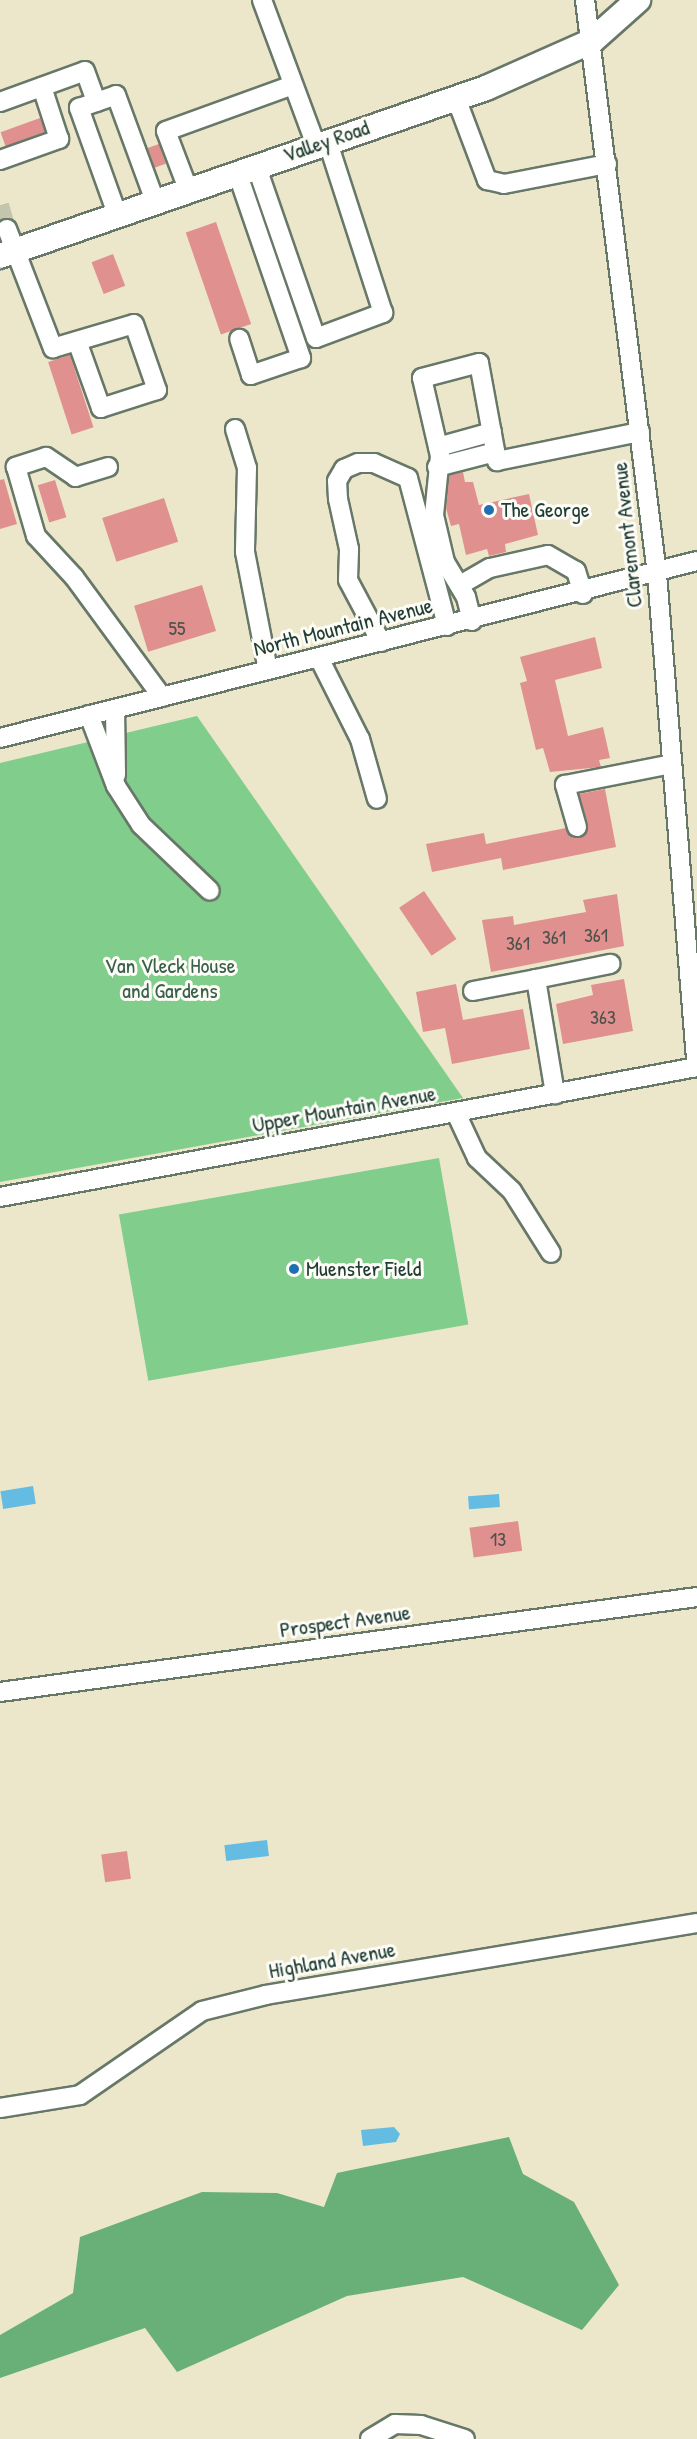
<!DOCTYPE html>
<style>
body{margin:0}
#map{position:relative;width:697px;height:2439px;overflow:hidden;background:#ece7ca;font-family:"Patrick Hand",sans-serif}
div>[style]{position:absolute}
.green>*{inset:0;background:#81cd8c;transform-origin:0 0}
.forest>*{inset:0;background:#68b078}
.water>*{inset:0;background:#65bce2;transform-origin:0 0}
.building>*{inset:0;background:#e0918f;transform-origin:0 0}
.minor-tunnel>*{height:18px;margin-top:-9px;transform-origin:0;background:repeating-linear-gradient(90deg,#c3c5ac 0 18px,transparent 0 27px)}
.roads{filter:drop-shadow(2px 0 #677868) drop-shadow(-2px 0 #677868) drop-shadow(0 2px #677868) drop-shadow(0 -2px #677868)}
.minor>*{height:18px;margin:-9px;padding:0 9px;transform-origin:9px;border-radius:9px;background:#fff}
.major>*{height:24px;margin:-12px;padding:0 12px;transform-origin:12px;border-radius:12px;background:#fff}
.dots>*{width:16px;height:16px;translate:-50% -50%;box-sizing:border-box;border:3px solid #fdfcf7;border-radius:50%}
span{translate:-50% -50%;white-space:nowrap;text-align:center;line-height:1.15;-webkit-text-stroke:6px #fdfcf7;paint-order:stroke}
.number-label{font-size:20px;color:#4f524b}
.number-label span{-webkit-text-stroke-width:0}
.street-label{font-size:22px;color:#1f3d34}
.poi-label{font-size:22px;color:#1f3d34}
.left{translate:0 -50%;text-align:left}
.park-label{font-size:22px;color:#38614a}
</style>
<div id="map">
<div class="green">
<div style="clip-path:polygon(197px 716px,463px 1098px,0 1182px,0 763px)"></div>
<div style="left:439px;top:1158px;width:169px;height:325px;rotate:80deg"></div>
</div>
<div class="forest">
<div style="clip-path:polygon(509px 2137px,523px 2174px,574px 2202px,619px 2285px,582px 2330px,463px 2277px,347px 2296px,177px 2372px,145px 2328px,0 2378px,0 2335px,73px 2293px,80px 2237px,202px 2192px,277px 2193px,324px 2207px,337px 2173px)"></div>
</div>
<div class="water">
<div style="left:33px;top:1486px;width:18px;height:33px;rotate:81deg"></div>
<div style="left:499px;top:1494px;width:13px;height:31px;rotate:86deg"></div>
<div style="left:267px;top:1840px;width:16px;height:43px;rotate:83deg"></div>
<div style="clip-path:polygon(394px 2127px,400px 2134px,396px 2142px,363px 2146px,361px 2130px)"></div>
</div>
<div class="building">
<div style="left:40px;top:118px;width:15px;height:42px;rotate:70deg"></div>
<div style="left:159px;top:144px;width:21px;height:12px;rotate:71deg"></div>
<div style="left:216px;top:222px;width:108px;height:32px;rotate:71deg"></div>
<div style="left:113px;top:254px;width:34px;height:23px;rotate:69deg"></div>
<div style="left:70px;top:355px;width:76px;height:23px;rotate:72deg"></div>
<div style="clip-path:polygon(463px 472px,465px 482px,473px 482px,479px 505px,529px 494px,538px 535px,505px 544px,506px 552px,489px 556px,487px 549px,466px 555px,459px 524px,451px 526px,446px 508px,449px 475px)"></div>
<div style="clip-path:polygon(4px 479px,17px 524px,0 529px,0 480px)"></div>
<div style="left:55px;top:480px;width:39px;height:18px;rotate:73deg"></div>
<div style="left:164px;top:498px;width:46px;height:65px;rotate:72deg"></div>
<div style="left:202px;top:585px;width:48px;height:71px;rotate:73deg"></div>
<div style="clip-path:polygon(595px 637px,602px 668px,555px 680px,568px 736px,603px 727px,610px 758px,599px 760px,601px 767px,550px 772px,543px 748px,536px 750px,520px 683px,527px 681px,520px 657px)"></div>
<div style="clip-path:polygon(605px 789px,616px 847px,503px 870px,501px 858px,432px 872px,426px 844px,484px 833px,486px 844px,566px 828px,581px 838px,588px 824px,579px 794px)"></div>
<div style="left:424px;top:891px;width:58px;height:30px;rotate:56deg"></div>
<div style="clip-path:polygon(617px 894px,624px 946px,491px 972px,482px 920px,513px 916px,514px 925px,586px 912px,583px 900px)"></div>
<div style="clip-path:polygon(624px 979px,633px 1031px,563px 1044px,556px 1004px,593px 995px,591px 985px)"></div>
<div style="clip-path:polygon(456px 984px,463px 1020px,523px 1009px,530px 1049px,452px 1064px,445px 1028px,423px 1032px,416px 992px)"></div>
<div style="left:518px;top:1521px;width:30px;height:49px;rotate:82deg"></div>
<div style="left:127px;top:1851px;width:28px;height:26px;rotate:82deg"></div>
</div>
<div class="minor-tunnel">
<div style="left:0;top:205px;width:25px;rotate:74deg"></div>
</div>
<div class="roads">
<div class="minor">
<div style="left:262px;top:0;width:155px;rotate:69.6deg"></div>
<div style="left:585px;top:0;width:578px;rotate:82.85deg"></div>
<div style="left:657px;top:574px;width:495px;rotate:85.4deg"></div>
<div style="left:456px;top:98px;width:88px;rotate:69.3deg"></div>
<div style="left:487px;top:180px;width:17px;rotate:13deg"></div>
<div style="left:504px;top:184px;width:105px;rotate:-11deg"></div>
<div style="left:0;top:102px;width:90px;rotate:-20deg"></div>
<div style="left:85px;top:71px;width:33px;rotate:70deg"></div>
<div style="left:0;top:160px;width:63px;rotate:-19.6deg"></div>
<div style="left:59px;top:139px;width:55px;rotate:-108.1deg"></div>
<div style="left:256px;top:165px;width:183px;rotate:70.9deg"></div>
<div style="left:316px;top:338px;width:72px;rotate:-20.5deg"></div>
<div style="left:383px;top:313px;width:182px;rotate:-107.9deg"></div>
<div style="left:237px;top:172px;width:197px;rotate:71deg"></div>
<div style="left:301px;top:358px;width:53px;rotate:161.2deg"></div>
<div style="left:251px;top:375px;width:38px;rotate:-108deg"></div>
<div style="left:188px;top:189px;width:62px;rotate:-110.8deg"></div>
<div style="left:166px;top:131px;width:135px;rotate:-19.9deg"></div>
<div style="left:117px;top:214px;width:113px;rotate:-109.7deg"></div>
<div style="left:79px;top:108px;width:39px;rotate:-19deg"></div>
<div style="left:116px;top:95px;width:113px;rotate:69.8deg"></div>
<div style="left:7px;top:229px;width:128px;rotate:68.9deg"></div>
<div style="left:53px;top:348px;width:84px;rotate:-16.5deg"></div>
<div style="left:134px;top:324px;width:70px;rotate:70.8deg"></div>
<div style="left:157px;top:390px;width:59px;rotate:162.2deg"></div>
<div style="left:101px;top:408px;width:71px;rotate:-109.7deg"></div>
<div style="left:235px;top:429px;width:41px;rotate:72.9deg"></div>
<div style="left:247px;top:468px;width:84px;rotate:91.4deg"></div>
<div style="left:245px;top:552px;width:120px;rotate:79deg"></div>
<div style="left:438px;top:447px;width:56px;rotate:-15.5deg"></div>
<div style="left:108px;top:467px;width:34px;rotate:163deg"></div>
<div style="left:76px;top:477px;width:36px;rotate:-146deg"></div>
<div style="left:46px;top:457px;width:32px;rotate:162deg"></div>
<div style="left:16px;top:467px;width:72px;rotate:73.8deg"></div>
<div style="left:36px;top:536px;width:56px;rotate:47.2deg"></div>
<div style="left:74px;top:577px;width:149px;rotate:53.7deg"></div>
<div style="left:437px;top:467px;width:60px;rotate:-14.5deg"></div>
<div style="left:460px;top:585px;width:34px;rotate:-30deg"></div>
<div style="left:490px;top:568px;width:59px;rotate:-12.6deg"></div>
<div style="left:548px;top:555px;width:32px;rotate:30deg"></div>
<div style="left:576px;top:571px;width:24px;rotate:73deg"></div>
<div style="left:472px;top:621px;width:25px;rotate:-104deg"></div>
<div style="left:466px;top:597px;width:41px;rotate:-121deg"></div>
<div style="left:445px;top:562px;width:48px;rotate:-103.2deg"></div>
<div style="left:434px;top:515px;width:59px;rotate:-84.2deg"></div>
<div style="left:440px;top:456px;width:80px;rotate:-103deg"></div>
<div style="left:422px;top:378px;width:59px;rotate:-14.7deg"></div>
<div style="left:479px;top:363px;width:100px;rotate:79.6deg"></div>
<div style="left:497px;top:461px;width:146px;rotate:-11.5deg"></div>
<div style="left:381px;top:642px;width:70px;rotate:-118deg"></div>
<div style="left:348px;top:580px;width:31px;rotate:-88deg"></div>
<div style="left:349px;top:549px;width:51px;rotate:-102.4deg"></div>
<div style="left:338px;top:499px;width:18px;rotate:-93deg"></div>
<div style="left:337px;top:481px;width:14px;rotate:-60deg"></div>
<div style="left:344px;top:469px;width:15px;rotate:-23deg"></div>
<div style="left:358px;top:463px;width:16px"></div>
<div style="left:374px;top:463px;width:37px;rotate:24deg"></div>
<div style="left:408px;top:478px;width:153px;rotate:75.2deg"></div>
<div style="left:319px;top:658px;width:91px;rotate:63.2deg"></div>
<div style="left:360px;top:739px;width:62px;rotate:74.2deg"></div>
<div style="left:115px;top:709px;width:66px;rotate:89.1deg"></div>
<div style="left:89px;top:715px;width:76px;rotate:69.2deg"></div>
<div style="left:116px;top:786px;width:46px;rotate:57.3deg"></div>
<div style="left:141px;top:825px;width:95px;rotate:43.7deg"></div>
<div style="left:0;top:738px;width:719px;rotate:-14.25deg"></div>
<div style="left:577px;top:827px;width:44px;rotate:-105.9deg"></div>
<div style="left:565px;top:785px;width:109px;rotate:-11.1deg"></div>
<div style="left:536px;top:979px;width:76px;rotate:-11.5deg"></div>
<div style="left:473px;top:991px;width:64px;rotate:-10.8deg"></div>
<div style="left:536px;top:979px;width:117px;rotate:80.6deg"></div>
<div style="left:456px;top:1113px;width:50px;rotate:65deg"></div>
<div style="left:477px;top:1158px;width:48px;rotate:43.3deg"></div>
<div style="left:512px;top:1191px;width:73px;rotate:57.8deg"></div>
<div style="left:0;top:1197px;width:709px;rotate:-10.57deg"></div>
<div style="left:0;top:1692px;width:703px;rotate:-7.76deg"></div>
<div style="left:0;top:2108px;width:81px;rotate:-9.2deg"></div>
<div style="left:80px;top:2095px;width:148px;rotate:-34.5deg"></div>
<div style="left:202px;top:2011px;width:66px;rotate:-14deg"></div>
<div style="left:266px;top:1995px;width:437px;rotate:-9.5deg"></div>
<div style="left:370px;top:2439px;width:29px;rotate:-31deg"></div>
<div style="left:395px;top:2424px;width:26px;rotate:2deg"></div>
<div style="left:421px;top:2425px;width:46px;rotate:17.7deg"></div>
</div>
<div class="major">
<div style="left:0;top:256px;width:514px;rotate:-19.07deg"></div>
<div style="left:486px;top:88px;width:116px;rotate:-23.9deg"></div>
<div style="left:592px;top:41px;width:62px;rotate:-41.7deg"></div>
</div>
</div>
<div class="dots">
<div style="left:489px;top:510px;background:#1f6fb2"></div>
<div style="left:294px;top:1269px;background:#1f6fb2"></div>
</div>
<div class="number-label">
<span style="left:177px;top:627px">55</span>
<span style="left:596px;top:934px">361</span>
<span style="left:554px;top:936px">361</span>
<span style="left:518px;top:942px">361</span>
<span style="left:603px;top:1016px">363</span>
<span style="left:498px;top:1538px">13</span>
</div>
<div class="street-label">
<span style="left:326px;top:141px;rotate:-19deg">Valley Road</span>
<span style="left:627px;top:535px;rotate:-96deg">Claremont Avenue</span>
<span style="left:343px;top:627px;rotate:-14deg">North Mountain Avenue</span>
<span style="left:344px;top:1109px;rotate:-10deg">Upper Mountain Avenue</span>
<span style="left:345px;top:1621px;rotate:-8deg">Prospect Avenue</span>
<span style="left:332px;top:1960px;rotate:-10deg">Highland Avenue</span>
</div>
<div class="poi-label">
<span class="left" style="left:501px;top:510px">The George</span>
<span class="left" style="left:306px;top:1269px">Muenster Field</span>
</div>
<div class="park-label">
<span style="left:170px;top:978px">Van Vleck House<br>and Gardens</span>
</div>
</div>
